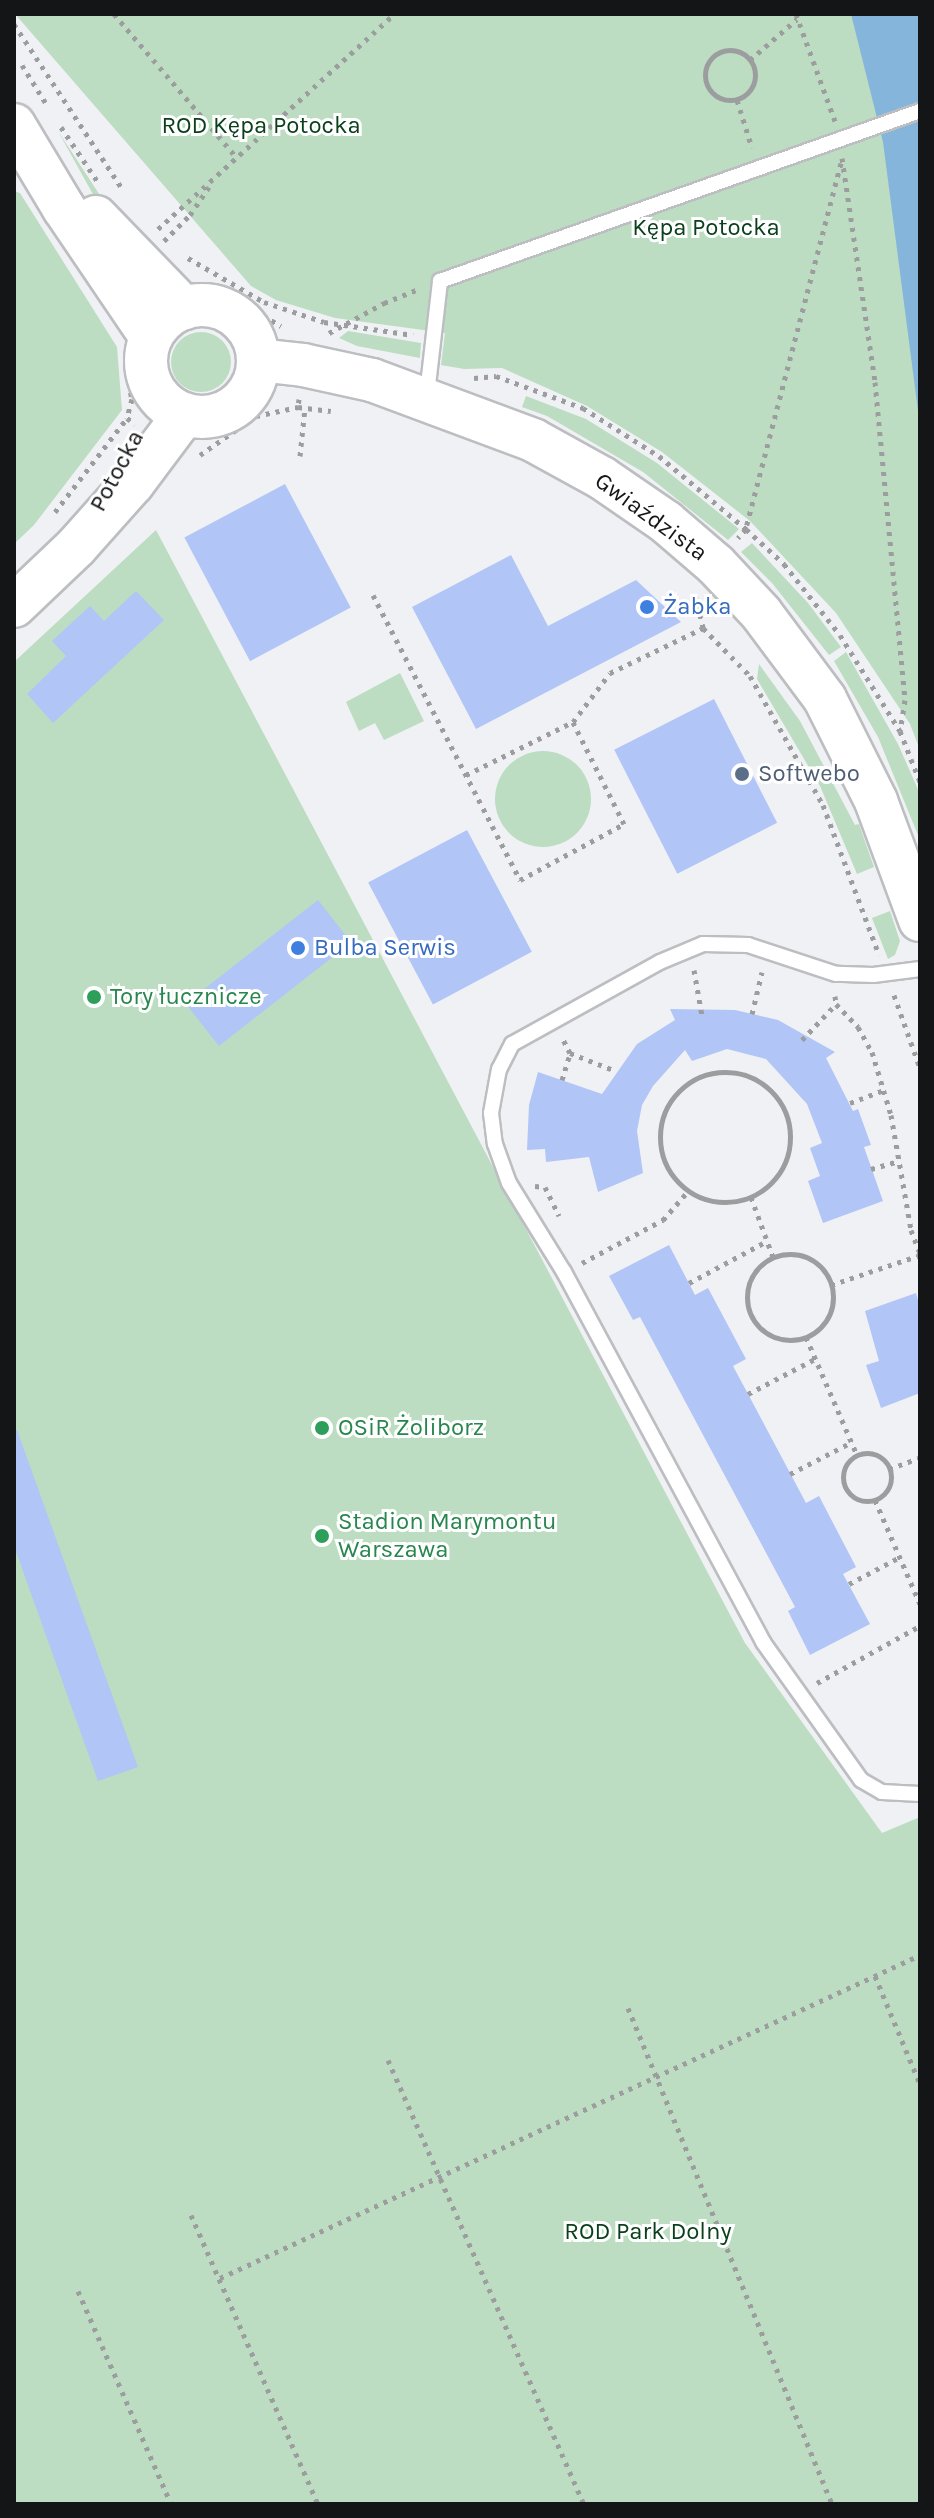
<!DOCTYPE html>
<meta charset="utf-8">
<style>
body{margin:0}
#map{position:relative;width:934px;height:2518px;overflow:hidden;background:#f0f1f4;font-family:Karla,sans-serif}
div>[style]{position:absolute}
.green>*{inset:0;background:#bcddc1}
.round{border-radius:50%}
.water>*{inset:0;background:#85b5da}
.building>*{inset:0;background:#b1c5f7;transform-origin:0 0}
.path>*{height:5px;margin-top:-2.5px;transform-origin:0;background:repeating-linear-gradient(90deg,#9c9d9f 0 4px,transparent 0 10px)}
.path>.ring{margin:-2.5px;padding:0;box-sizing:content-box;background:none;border:5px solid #9c9d9f;border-radius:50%}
.roads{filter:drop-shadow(2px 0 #bdbec1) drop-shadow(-2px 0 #bdbec1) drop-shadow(0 2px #bdbec1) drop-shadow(0 -2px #bdbec1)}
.lane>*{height:14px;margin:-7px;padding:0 7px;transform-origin:7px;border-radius:7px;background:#fff}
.secondary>*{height:42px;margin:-21px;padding:0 21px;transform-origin:21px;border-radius:21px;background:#fff}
.secondary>.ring{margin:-21px;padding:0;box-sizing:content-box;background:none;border:42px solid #fff;border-radius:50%}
.dots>*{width:22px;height:22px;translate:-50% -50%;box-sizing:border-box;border:4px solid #fff;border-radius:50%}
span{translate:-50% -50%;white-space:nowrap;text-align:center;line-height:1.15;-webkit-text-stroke:6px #fff;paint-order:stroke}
.park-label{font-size:24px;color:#0a401b}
.street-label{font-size:24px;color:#141516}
.shop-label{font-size:24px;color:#366cbe}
.left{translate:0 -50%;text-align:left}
.service-label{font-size:24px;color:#4e5e75}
.leisure-label{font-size:24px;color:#27864d}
.frame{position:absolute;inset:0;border:16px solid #141516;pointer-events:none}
</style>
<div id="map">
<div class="green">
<div style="clip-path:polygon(15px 14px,920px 14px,920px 750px,910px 724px,836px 613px,750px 521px,662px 452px,587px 406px,502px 368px,464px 369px,441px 365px,445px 333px,335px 318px,276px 300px,251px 286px)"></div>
<div style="clip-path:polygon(58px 131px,118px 223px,95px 198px)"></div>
<div style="clip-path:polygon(14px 191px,20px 193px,117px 347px,122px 410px,34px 525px,14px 544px)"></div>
<div style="clip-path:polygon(348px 331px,421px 343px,420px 358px,357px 346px,339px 338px)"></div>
<div class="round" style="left:171px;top:332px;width:60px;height:60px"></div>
<div style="clip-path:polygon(526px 396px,586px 419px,657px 463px,739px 529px,728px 540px,643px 472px,547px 416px,522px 407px)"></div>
<div style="clip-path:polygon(156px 530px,745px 1643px,882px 1833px,920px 1817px,920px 2504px,14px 2504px,14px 662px)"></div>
<div style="clip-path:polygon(752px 543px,808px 603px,841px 647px,829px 655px,772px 583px,741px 552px)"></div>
<div style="clip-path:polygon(846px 652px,898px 744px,920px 794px,920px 840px,878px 737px,834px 661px)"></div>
<div style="clip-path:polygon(759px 664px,800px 721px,855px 825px,859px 824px,874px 867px,857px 874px,820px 786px,757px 679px)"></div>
<div style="clip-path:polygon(400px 673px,424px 721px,384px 740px,375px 723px,359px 731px,346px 702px)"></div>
<div class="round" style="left:495px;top:751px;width:96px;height:96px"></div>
<div style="clip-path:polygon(890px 911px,900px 941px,895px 955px,888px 959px,872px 918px)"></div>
</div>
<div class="water">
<div style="clip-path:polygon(851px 14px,920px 14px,920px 426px,883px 142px)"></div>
</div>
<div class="building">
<div style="left:285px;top:484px;width:140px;height:114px;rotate:62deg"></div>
<div style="clip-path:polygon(511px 555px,548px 626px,636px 580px,681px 622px,476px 729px,412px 607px)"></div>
<div style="clip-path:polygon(136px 591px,164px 620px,53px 723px,27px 694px,66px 656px,52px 641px,90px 606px,104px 621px)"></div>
<div style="left:714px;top:699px;width:139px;height:112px;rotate:63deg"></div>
<div style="left:467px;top:830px;width:138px;height:112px;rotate:62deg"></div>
<div style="left:318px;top:900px;width:54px;height:168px;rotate:52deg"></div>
<div style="clip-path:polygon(670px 1009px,735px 1010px,778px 1020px,835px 1052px,826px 1058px,853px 1111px,858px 1109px,871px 1145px,864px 1147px,883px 1201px,823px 1223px,808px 1181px,820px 1176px,810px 1148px,822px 1143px,807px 1104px,766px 1059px,727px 1049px,692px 1061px,685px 1050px,653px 1086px,642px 1105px,637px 1131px,643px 1173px,598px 1192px,589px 1157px,546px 1162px,545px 1149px,527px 1150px,529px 1105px,538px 1072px,602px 1094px,637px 1044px,675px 1020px)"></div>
<div style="clip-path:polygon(669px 1245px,695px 1295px,708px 1288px,746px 1359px,733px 1366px,748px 1394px,806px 1503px,819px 1496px,856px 1567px,843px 1574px,870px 1624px,810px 1655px,788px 1611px,795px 1607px,640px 1317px,633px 1320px,609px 1276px)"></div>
<div style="clip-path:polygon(916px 1293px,920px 1307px,920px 1393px,881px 1408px,866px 1365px,879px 1361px,865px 1311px)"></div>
<div style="clip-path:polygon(17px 1430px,138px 1767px,98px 1781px,14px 1546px,14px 1431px)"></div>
</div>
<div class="path">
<div style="left:114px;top:14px;width:189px;rotate:49.5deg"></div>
<div style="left:796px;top:14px;width:114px;rotate:70deg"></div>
<div style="left:14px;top:24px;width:199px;rotate:56.7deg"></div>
<div class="ring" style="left:705px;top:50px;width:45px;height:45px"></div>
<div style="left:750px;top:60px;width:62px;rotate:-41.1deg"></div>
<div style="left:22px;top:65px;width:47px;rotate:58deg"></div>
<div style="left:737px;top:100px;width:50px;rotate:72.6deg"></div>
<div style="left:61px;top:127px;width:66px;rotate:56.1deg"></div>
<div style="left:842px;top:158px;width:226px;rotate:81.6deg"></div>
<div style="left:875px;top:382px;width:319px;rotate:84.6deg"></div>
<div style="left:905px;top:700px;width:31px;rotate:99deg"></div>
<div style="left:900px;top:731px;width:55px;rotate:68.6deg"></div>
<div style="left:841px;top:163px;width:378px;rotate:104.6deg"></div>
<div style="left:746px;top:529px;width:52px;rotate:42.6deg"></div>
<div style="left:784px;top:564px;width:90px;rotate:51.7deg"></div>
<div style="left:840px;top:635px;width:113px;rotate:58deg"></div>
<div style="left:158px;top:229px;width:319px;rotate:-42.3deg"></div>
<div style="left:164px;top:241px;width:37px;rotate:-45deg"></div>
<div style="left:190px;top:215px;width:34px;rotate:-56deg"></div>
<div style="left:188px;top:258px;width:88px;rotate:30.1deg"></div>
<div style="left:264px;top:302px;width:63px;rotate:18.4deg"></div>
<div style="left:324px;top:322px;width:90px;rotate:8.3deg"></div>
<div style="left:211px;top:285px;width:81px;rotate:30.4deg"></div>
<div style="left:245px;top:325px;width:30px;rotate:-50deg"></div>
<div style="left:329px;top:333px;width:63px;rotate:-28.6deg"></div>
<div style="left:384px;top:303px;width:35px;rotate:-22deg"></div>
<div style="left:126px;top:363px;width:36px;rotate:81deg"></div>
<div style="left:132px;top:399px;width:20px;rotate:105deg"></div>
<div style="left:127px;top:418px;width:10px;rotate:37deg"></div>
<div style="left:474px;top:378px;width:22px;rotate:-5deg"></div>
<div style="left:496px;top:376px;width:93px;rotate:20.2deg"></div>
<div style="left:583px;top:408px;width:90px;rotate:32.3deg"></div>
<div style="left:659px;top:456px;width:114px;rotate:40deg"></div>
<div style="left:746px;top:529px;width:12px;rotate:132deg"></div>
<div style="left:299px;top:399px;width:8px;rotate:97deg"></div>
<div style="left:298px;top:407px;width:33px;rotate:7deg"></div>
<div style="left:200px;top:455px;width:68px;rotate:-34.9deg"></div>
<div style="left:256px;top:416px;width:43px;rotate:-12.1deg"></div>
<div style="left:300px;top:456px;width:48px;rotate:-84.1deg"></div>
<div style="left:55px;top:512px;width:118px;rotate:-52.5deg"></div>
<div style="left:373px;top:595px;width:321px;rotate:62.7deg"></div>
<div style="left:520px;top:880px;width:118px;rotate:-28.3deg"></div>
<div style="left:624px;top:824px;width:114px;rotate:-116.6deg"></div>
<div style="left:695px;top:595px;width:34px;rotate:76deg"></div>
<div style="left:703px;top:628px;width:67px;rotate:45.6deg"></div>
<div style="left:750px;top:676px;width:148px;rotate:60.5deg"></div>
<div style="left:823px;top:805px;width:160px;rotate:69.5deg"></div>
<div style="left:466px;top:775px;width:119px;rotate:-26.4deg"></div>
<div style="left:573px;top:722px;width:61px;rotate:-52.9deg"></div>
<div style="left:610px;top:673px;width:103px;rotate:-25.8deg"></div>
<div style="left:694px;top:970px;width:47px;rotate:80.1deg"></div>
<div style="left:894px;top:995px;width:77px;rotate:70.4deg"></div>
<div style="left:835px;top:996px;width:8px;rotate:83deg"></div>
<div style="left:836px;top:1004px;width:32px;rotate:46deg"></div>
<div style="left:858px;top:1027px;width:29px;rotate:61deg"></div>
<div style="left:872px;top:1052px;width:66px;rotate:73.2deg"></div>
<div style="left:891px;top:1115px;width:117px;rotate:80.1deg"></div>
<div style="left:911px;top:1230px;width:26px;rotate:69deg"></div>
<div style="left:752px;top:1014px;width:43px;rotate:-76.6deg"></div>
<div style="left:802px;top:1040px;width:50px;rotate:-46.6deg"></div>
<div style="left:570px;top:1053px;width:49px;rotate:21.4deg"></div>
<div class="ring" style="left:660px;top:1072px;width:125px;height:125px"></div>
<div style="left:562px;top:1080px;width:28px;rotate:-73deg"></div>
<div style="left:570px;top:1053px;width:16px;rotate:-117deg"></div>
<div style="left:850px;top:1103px;width:36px;rotate:-21deg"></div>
<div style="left:871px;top:1169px;width:29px;rotate:-16deg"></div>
<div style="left:535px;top:1186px;width:10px;rotate:6deg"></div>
<div style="left:545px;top:1187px;width:32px;rotate:64deg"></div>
<div style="left:751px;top:1197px;width:64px;rotate:69.9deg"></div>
<div class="ring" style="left:747px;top:1254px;width:81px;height:81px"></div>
<div style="left:582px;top:1263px;width:92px;rotate:-28deg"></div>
<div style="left:663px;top:1220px;width:40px;rotate:-49deg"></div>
<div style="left:689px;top:1283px;width:89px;rotate:-28.3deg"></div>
<div style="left:831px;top:1285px;width:94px;rotate:-18.6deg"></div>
<div style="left:806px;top:1337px;width:129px;rotate:66.6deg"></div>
<div style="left:748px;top:1394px;width:76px;rotate:-27.6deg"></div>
<div class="ring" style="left:843px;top:1453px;width:43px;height:43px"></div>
<div style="left:889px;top:1469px;width:33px;rotate:-20deg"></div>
<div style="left:790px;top:1474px;width:70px;rotate:-27.3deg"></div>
<div style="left:875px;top:1500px;width:113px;rotate:66.6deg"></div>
<div style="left:849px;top:1584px;width:58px;rotate:-27.9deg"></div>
<div style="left:817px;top:1683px;width:118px;rotate:-29deg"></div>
<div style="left:875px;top:1976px;width:117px;rotate:67.4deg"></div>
<div style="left:628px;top:2008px;width:536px;rotate:67.64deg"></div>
<div style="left:388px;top:2060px;width:485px;rotate:66.2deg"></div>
<div style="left:191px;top:2215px;width:316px;rotate:66.3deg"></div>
<div style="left:220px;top:2278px;width:771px;rotate:-24.77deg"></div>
<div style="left:78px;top:2291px;width:232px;rotate:66.4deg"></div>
</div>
<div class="roads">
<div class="lane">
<div style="left:427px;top:394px;width:114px;rotate:-83.4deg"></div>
<div style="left:440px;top:281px;width:509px;rotate:-19.5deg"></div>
<div style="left:920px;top:969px;width:47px;rotate:172.7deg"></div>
<div style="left:873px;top:975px;width:37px;rotate:-178deg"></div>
<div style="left:836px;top:974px;width:93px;rotate:-161.8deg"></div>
<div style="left:748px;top:945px;width:45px;rotate:-178.7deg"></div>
<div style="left:703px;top:944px;width:47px;rotate:157.3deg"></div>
<div style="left:660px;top:962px;width:169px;rotate:151deg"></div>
<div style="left:512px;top:1044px;width:28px;rotate:117deg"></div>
<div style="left:499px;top:1069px;width:45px;rotate:100.3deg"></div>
<div style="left:491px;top:1113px;width:31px;rotate:83deg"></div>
<div style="left:495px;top:1144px;width:41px;rotate:70.3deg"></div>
<div style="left:509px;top:1183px;width:105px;rotate:58.3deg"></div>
<div style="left:564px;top:1272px;width:420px;rotate:61.7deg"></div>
<div style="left:763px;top:1642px;width:169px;rotate:54.6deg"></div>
<div style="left:861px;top:1780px;width:24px;rotate:30deg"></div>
<div style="left:882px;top:1792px;width:38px;rotate:3deg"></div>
</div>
<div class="secondary">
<div style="left:14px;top:125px;width:96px;rotate:59.1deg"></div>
<div style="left:63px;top:207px;width:157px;rotate:55.9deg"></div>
<div style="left:96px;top:217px;width:127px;rotate:46deg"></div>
<div class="ring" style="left:146px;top:305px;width:70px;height:70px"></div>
<div style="left:258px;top:360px;width:45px;rotate:6.3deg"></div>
<div style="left:303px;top:365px;width:71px;rotate:12.3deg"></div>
<div style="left:372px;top:380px;width:172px;rotate:20.4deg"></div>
<div style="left:533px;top:440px;width:79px;rotate:28.8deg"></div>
<div style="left:602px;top:478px;width:78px;rotate:34.5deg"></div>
<div style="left:666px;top:522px;width:66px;rotate:40.7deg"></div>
<div style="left:716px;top:565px;width:66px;rotate:46.8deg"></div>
<div style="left:761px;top:613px;width:107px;rotate:53.3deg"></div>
<div style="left:825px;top:699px;width:114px;rotate:63.4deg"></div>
<div style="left:876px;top:801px;width:127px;rotate:69.7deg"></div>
<div style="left:14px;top:606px;width:86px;rotate:-43.6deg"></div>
<div style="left:76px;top:547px;width:86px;rotate:-48.3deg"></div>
<div style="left:133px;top:483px;width:85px;rotate:-53.1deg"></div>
</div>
</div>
<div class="dots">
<div style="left:647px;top:607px;background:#3f7fe0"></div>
<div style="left:742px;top:774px;background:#5c6f8a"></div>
<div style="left:298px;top:948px;background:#3f7fe0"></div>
<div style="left:94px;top:997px;background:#2e9e5b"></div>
<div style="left:322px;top:1428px;background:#2e9e5b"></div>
<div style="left:322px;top:1536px;background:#2e9e5b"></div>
</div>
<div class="park-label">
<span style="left:261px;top:126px">ROD Kępa Potocka</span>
<span style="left:706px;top:228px">Kępa Potocka</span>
<span style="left:648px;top:2232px">ROD Park Dolny</span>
</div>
<div class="street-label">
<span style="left:117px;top:471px;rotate:-62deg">Potocka</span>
<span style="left:651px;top:517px;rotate:36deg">Gwiaździsta</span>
</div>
<div class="shop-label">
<span class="left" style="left:663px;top:607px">Żabka</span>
<span class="left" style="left:314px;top:948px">Bulba Serwis</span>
</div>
<div class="service-label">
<span class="left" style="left:758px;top:774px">Softwebo</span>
</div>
<div class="leisure-label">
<span class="left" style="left:110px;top:997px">Tory łucznicze</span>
<span class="left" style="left:338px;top:1428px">OSiR Żoliborz</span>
<span class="left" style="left:338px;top:1536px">Stadion Marymontu<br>Warszawa</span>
</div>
<div class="frame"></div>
</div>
